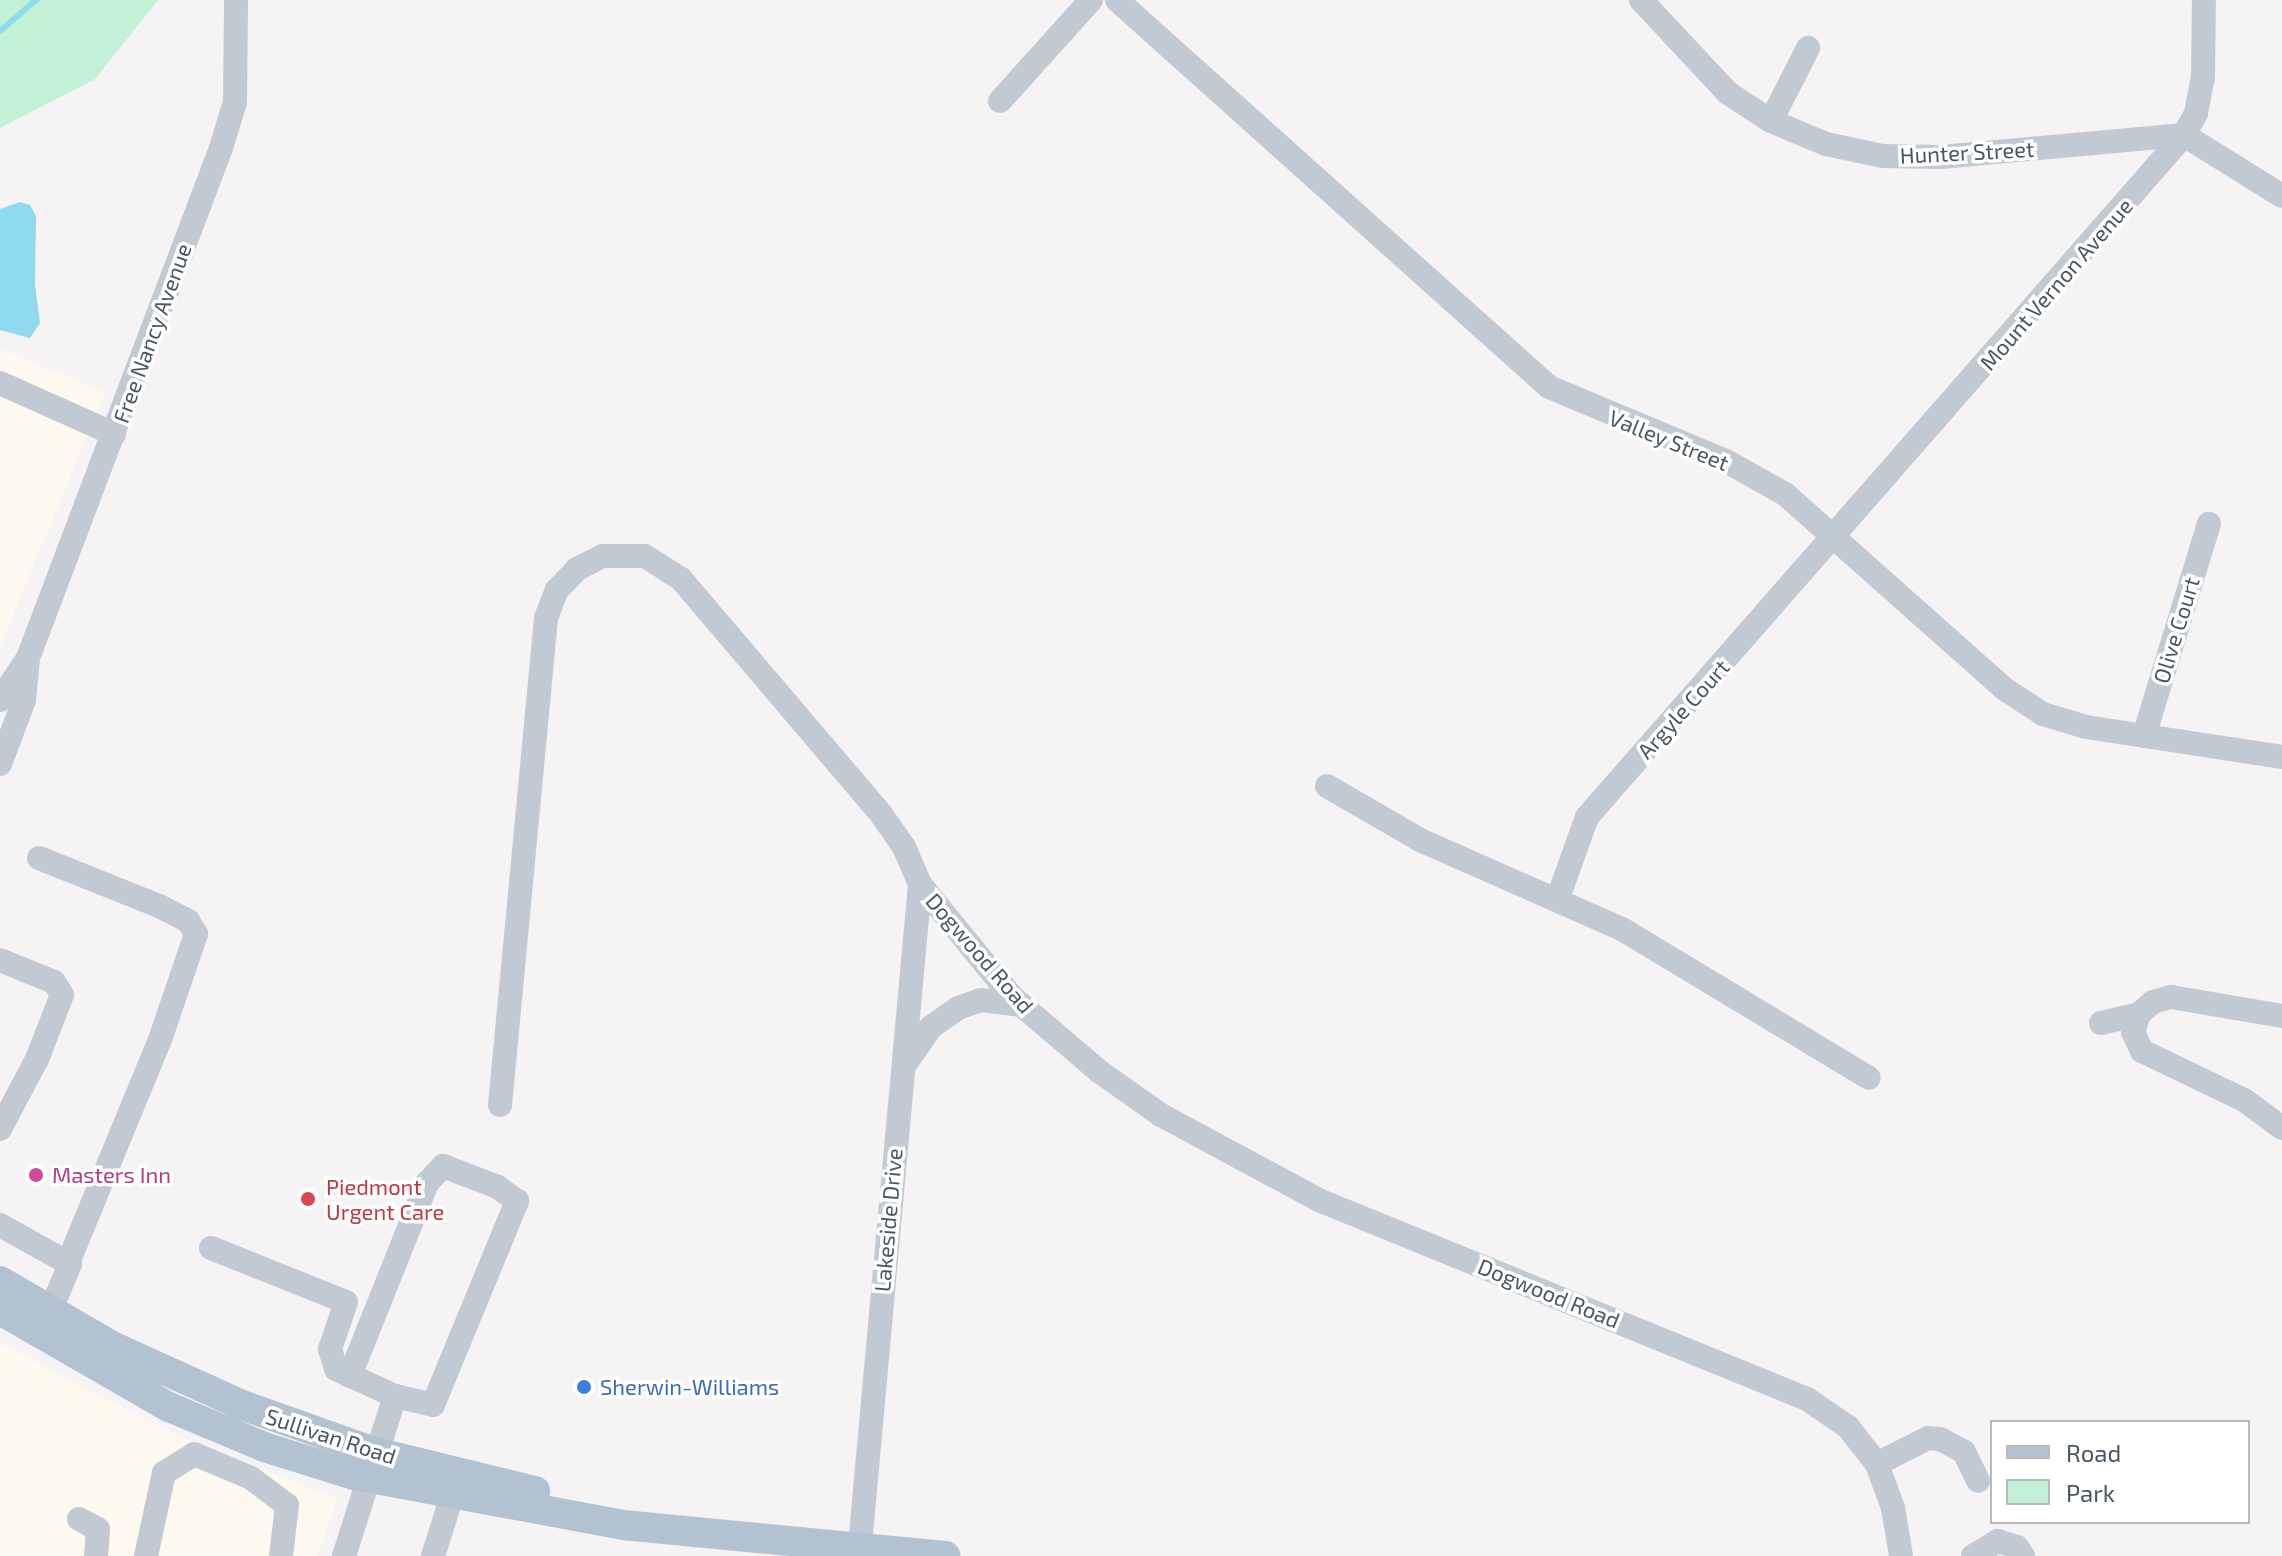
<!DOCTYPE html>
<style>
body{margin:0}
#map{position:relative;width:2282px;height:1556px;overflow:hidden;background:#f5f3f3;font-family:"Exo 2",sans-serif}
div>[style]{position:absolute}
.commercial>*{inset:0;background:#fdf9ef}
.green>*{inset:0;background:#c3f1d5}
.water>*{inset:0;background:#90daee}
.stream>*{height:6px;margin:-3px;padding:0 3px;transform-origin:3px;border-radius:3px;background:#90daee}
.minor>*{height:24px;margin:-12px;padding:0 12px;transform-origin:12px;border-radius:12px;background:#c1cad2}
.major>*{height:30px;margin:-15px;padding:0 15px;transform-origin:15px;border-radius:15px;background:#b3c2d1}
.dots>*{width:22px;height:22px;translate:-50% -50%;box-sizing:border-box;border:4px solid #fff;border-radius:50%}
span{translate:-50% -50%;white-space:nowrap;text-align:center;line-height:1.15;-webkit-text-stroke:7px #fff;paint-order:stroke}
.street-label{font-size:22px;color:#4a5661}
.hotel-label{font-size:22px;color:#b23c85}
.left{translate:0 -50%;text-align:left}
.health-label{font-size:22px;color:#be3a42}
.shop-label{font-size:22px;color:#366cbe}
.legend{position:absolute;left:1990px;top:1420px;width:260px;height:104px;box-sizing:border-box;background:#fff;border:2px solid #b7bbc0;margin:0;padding:10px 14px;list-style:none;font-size:24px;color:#4a5661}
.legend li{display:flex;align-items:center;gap:16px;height:40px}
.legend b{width:40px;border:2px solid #b7bbc0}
</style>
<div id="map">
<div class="commercial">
<div style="clip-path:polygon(0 349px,105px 392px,0 647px)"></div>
<div style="clip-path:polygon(0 1343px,178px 1436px,338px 1499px,317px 1556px,0 1556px)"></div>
</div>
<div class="green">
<div style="clip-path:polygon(0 0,158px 0,95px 79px,0 128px)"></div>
</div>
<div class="water">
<div style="clip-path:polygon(20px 202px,30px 205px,36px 216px,35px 285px,40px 323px,30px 338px,0 330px,0 209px)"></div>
</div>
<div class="stream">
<div style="left:0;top:31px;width:48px;rotate:-40.7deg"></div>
</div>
<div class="minor">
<div style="left:1117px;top:0;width:580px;rotate:41.86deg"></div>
<div style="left:1549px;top:387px;width:192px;rotate:22.7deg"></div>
<div style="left:1726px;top:461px;width:68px;rotate:29.2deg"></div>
<div style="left:1785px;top:494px;width:295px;rotate:41.6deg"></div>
<div style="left:2006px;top:690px;width:44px;rotate:33deg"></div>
<div style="left:2043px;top:714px;width:45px;rotate:16.8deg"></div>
<div style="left:2086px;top:727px;width:198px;rotate:8.7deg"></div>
<div style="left:1641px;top:0;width:127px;rotate:46.9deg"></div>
<div style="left:1728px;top:93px;width:51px;rotate:33.1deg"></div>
<div style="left:1771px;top:121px;width:60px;rotate:22.7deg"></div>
<div style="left:1826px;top:144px;width:58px;rotate:11.9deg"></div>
<div style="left:1883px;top:156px;width:58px;rotate:1deg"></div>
<div style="left:1941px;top:157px;width:244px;rotate:-5.2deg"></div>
<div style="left:2184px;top:135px;width:115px;rotate:31.9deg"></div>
<div style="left:1000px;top:101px;width:136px;rotate:-48deg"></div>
<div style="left:1771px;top:121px;width:82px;rotate:-63.1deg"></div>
<div style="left:0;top:383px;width:125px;rotate:24.1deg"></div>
<div style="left:0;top:700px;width:50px;rotate:-56.3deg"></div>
<div style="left:28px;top:658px;width:545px;rotate:-69.27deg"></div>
<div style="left:221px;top:148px;width:48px;rotate:-73.1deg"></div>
<div style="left:235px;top:102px;width:102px;rotate:-89.4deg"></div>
<div style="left:2144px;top:736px;width:222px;rotate:-73deg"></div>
<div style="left:0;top:764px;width:68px;rotate:-69.4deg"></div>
<div style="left:24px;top:700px;width:42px;rotate:-84.6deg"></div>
<div style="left:1327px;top:786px;width:108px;rotate:30.1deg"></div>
<div style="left:1420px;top:840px;width:221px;rotate:23.8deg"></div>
<div style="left:1622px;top:929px;width:288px;rotate:31.1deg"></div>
<div style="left:39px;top:858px;width:129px;rotate:21.8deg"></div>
<div style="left:159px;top:906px;width:33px;rotate:27deg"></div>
<div style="left:188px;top:921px;width:15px;rotate:58deg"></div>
<div style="left:196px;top:934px;width:109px;rotate:108.8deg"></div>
<div style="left:161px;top:1037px;width:244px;rotate:112.4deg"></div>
<div style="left:1558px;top:898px;width:86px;rotate:-70.3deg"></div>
<div style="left:1587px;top:817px;width:906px;rotate:-48.8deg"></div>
<div style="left:2184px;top:135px;width:25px;rotate:-61deg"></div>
<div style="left:2196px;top:113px;width:37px;rotate:-79deg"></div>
<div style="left:2203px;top:77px;width:77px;rotate:-89.3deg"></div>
<div style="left:0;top:960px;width:58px;rotate:22.2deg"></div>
<div style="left:54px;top:982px;width:15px;rotate:58deg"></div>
<div style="left:62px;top:995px;width:69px;rotate:111.3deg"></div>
<div style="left:37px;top:1059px;width:79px;rotate:117.9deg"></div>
<div style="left:2139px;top:1014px;width:19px;rotate:108deg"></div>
<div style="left:2133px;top:1032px;width:21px;rotate:65deg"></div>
<div style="left:2142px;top:1051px;width:113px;rotate:25.7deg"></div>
<div style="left:2244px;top:1100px;width:47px;rotate:36.4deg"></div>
<div style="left:2101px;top:1023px;width:39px;rotate:-13deg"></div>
<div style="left:2139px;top:1014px;width:18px;rotate:-41deg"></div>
<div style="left:2153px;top:1002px;width:19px;rotate:-16deg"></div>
<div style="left:2171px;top:997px;width:113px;rotate:9.7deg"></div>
<div style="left:904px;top:1066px;width:47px;rotate:-55.3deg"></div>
<div style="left:931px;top:1027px;width:33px;rotate:-35deg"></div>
<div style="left:958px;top:1008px;width:24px;rotate:-19deg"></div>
<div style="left:981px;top:1000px;width:41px;rotate:7deg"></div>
<div style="left:500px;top:1105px;width:489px;rotate:-84.6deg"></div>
<div style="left:546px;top:618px;width:30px;rotate:-69deg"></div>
<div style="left:557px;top:590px;width:29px;rotate:-46deg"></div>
<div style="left:577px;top:569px;width:29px;rotate:-27deg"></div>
<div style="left:603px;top:556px;width:42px"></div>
<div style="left:645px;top:556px;width:43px;rotate:32.6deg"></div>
<div style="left:681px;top:579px;width:309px;rotate:49.6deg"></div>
<div style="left:881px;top:814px;width:40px;rotate:55.1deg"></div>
<div style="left:904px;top:847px;width:40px;rotate:66.6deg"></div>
<div style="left:920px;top:884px;width:147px;rotate:50.8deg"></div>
<div style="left:1013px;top:998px;width:114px;rotate:40.4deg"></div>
<div style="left:1100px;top:1072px;width:75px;rotate:35.2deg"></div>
<div style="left:1161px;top:1115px;width:182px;rotate:28.3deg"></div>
<div style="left:1321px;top:1201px;width:525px;rotate:22.17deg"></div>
<div style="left:1807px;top:1399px;width:50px;rotate:34.3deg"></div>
<div style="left:1848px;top:1427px;width:47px;rotate:51.9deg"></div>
<div style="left:1877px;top:1464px;width:47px;rotate:70deg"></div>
<div style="left:1893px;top:1508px;width:49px;rotate:80.5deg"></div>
<div style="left:0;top:1225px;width:80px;rotate:29.1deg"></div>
<div style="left:70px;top:1264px;width:52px;rotate:112.6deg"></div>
<div style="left:211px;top:1248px;width:145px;rotate:21.8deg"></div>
<div style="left:346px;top:1302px;width:50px;rotate:108.8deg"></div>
<div style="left:330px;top:1349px;width:21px;rotate:73deg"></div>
<div style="left:336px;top:1369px;width:65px;rotate:24.6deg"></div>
<div style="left:395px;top:1396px;width:39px;rotate:13deg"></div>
<div style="left:433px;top:1405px;width:221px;rotate:-67.6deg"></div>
<div style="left:517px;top:1201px;width:24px;rotate:-144deg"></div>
<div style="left:498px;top:1187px;width:59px;rotate:-159.1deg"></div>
<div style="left:443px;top:1166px;width:23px;rotate:133deg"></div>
<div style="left:427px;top:1183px;width:208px;rotate:111.8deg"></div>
<div style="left:194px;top:1454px;width:62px;rotate:22.8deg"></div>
<div style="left:251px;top:1478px;width:45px;rotate:36.9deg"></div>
<div style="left:287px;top:1505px;width:51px;rotate:96.7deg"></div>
<div style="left:1877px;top:1464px;width:57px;rotate:-27deg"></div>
<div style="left:1928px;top:1438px;width:12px;rotate:5deg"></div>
<div style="left:1940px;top:1439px;width:27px;rotate:28deg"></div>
<div style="left:1964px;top:1452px;width:32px;rotate:64deg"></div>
<div style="left:79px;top:1519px;width:21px;rotate:28deg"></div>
<div style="left:98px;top:1529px;width:27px;rotate:94deg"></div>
<div style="left:146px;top:1556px;width:85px;rotate:-77.8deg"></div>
<div style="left:164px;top:1473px;width:36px;rotate:-32deg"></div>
<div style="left:344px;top:1556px;width:168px;rotate:-72.3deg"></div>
<div style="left:433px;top:1556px;width:63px;rotate:-72.4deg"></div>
<div style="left:859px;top:1556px;width:675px;rotate:-84.81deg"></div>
<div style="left:1973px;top:1556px;width:29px;rotate:-31deg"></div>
<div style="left:1998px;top:1541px;width:20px;rotate:18deg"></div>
<div style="left:2017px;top:1547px;width:11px;rotate:56deg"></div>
</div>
<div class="major">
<div style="left:0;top:1281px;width:132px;rotate:30.1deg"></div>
<div style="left:114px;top:1347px;width:141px;rotate:24.4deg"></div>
<div style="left:242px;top:1405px;width:137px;rotate:19.6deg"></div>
<div style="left:371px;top:1451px;width:169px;rotate:13.7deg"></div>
<div style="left:0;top:1310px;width:195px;rotate:29.9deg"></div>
<div style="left:169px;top:1407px;width:103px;rotate:22.8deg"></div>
<div style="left:264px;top:1447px;width:94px;rotate:17.3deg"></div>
<div style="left:354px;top:1475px;width:274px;rotate:10.5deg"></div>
<div style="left:623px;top:1525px;width:324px;rotate:5.5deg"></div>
</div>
<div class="dots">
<div style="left:36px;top:1175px;background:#d1479c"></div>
<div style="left:308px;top:1199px;background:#e0444e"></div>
<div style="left:584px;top:1387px;background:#3f7fe0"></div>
</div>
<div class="street-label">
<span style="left:1967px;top:152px;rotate:-3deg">Hunter Street</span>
<span style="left:2056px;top:284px;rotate:-49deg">Mount Vernon Avenue</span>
<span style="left:152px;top:333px;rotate:-70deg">Free Nancy Avenue</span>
<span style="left:1669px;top:440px;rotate:22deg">Valley Street</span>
<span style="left:2176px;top:630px;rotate:-73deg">Olive Court</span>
<span style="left:1683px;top:709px;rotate:-48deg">Argyle Court</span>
<span style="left:980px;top:953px;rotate:49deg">Dogwood Road</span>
<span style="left:888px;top:1220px;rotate:-85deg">Lakeside Drive</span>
<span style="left:1549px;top:1293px;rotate:22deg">Dogwood Road</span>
<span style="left:331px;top:1436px;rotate:18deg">Sullivan Road</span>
</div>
<div class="hotel-label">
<span class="left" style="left:52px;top:1175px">Masters Inn</span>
</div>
<div class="health-label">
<span class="left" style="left:326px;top:1199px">Piedmont<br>Urgent Care</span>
</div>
<div class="shop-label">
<span class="left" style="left:600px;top:1387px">Sherwin-Williams</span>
</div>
<ul class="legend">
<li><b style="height:10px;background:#b3c2d1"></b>Road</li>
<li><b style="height:22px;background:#c3f1d5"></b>Park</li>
</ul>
</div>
